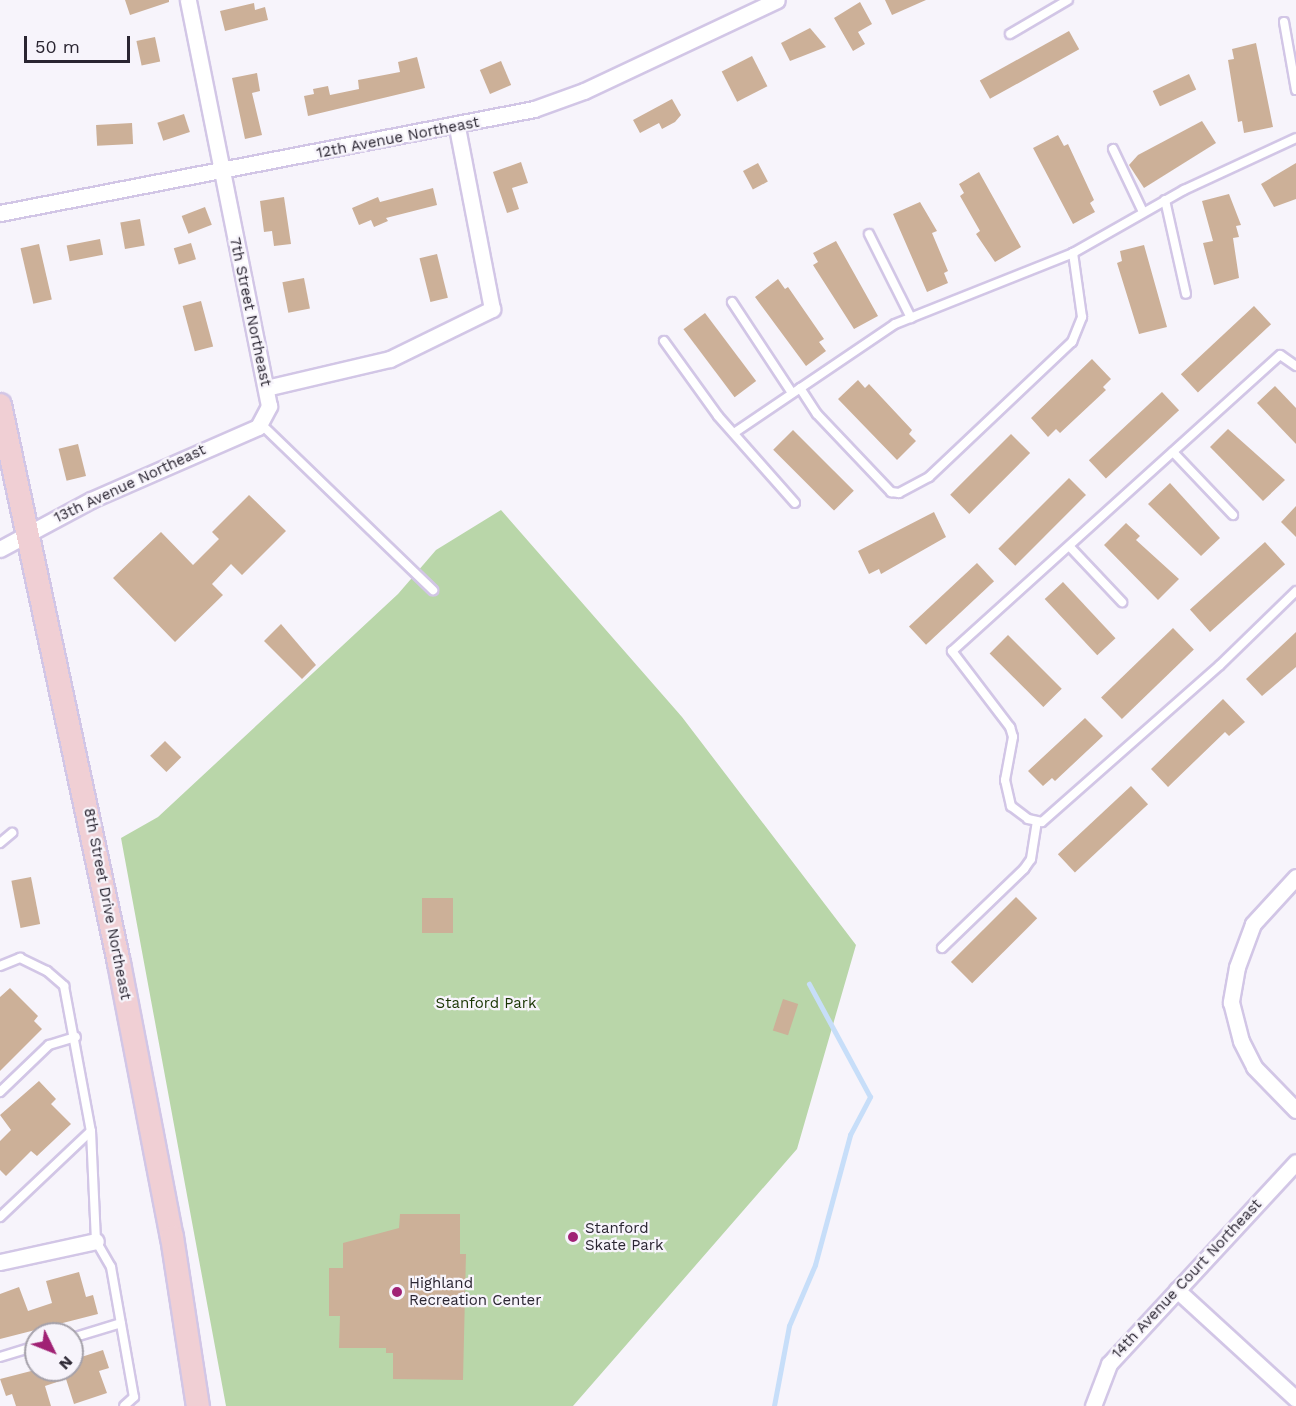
<!DOCTYPE html>
<style>
body{margin:0}
#map{position:relative;width:1296px;height:1406px;overflow:hidden;background:#f7f4fb;font-family:"Work Sans",sans-serif}
div>[style]{position:absolute}
.green>*{inset:0;background:#b9d6a9}
.stream>*{height:4.5px;margin:-2.25px;padding:0 2.25px;transform-origin:2.25px;border-radius:2.25px;background:#c7def9}
.building>*{inset:0;background:#ccb098;transform-origin:0 0}
.roads{filter:drop-shadow(2px 0 #d2c6e6) drop-shadow(-2px 0 #d2c6e6) drop-shadow(0 2px #d2c6e6) drop-shadow(0 -2px #d2c6e6)}
.lane>*{height:8px;margin:-4px;padding:0 4px;transform-origin:4px;border-radius:4px;background:#fff}
.street>*{height:15px;margin:-7.5px;padding:0 7.5px;transform-origin:7.5px;border-radius:7.5px;background:#fff}
.secondary>*{height:22px;margin:-11px;padding:0 11px;transform-origin:11px;border-radius:11px;background:#f0cfd4}
.dots>*{width:16px;height:16px;translate:-50% -50%;box-sizing:border-box;border:3px solid #f7f4fb;border-radius:50%}
span{translate:-50% -50%;white-space:nowrap;text-align:center;line-height:1.15;-webkit-text-stroke:4.5px #f7f4fb;paint-order:stroke}
.street-label{font-size:15px;color:#2a2531}
.park-label{font-size:15px;color:#183400}
.poi-label{font-size:15px;color:#2a2531}
.left{translate:0 -50%;text-align:left}
.north{position:absolute;left:24px;top:1322px;width:60px;height:60px;box-sizing:border-box;background:#f7f4fb;border:2px solid #a5a1aa;border-radius:50%;rotate:133deg;font-size:16px;font-weight:700;line-height:24px;text-align:center;color:#2a2531}
.north::after{content:'';display:block;margin:auto;width:21px;height:27px;background:#a02174;clip-path:polygon(50% 0,100% 100%,50% 72%,0 100%)}
.scale{position:absolute;left:24px;top:36px;width:106px;height:27px;box-sizing:border-box;border:3px solid #2a2531;border-top:0;padding-left:8px;font-size:18px;line-height:21px;white-space:nowrap;color:#2a2531;-webkit-text-stroke:4px #f7f4fb;paint-order:stroke}
</style>
<div id="map">
<div class="green">
<div style="clip-path:polygon(501px 510px,682px 717px,856px 945px,797px 1149px,573px 1406px,226px 1406px,121px 838px,158px 817px,398px 594px,436px 550px)"></div>
</div>
<div class="stream">
<div style="left:774px;top:1406px;width:81px;rotate:-79.4deg"></div>
<div style="left:789px;top:1326px;width:66px;rotate:-66.9deg"></div>
<div style="left:815px;top:1265px;width:135px;rotate:-74.9deg"></div>
<div style="left:850px;top:1135px;width:43px;rotate:-62.2deg"></div>
<div style="left:870px;top:1097px;width:128px;rotate:-118.4deg"></div>
</div>
<div class="building">
<div style="clip-path:polygon(125px 0,169px 0,169px 2px,130px 15px)"></div>
<div style="clip-path:polygon(885px 0,926px 0,892px 15px)"></div>
<div style="clip-path:polygon(860px 2px,872px 24px,858px 32px,865px 44px,853px 51px,834px 18px)"></div>
<div style="clip-path:polygon(254px 3px,255px 10px,265px 7px,268px 20px,225px 31px,220px 11px)"></div>
<div style="clip-path:polygon(810px 28px,826px 47px,790px 61px,781px 43px)"></div>
<div style="left:1069px;top:31px;width:21px;height:102px;rotate:61deg"></div>
<div style="left:155px;top:37px;width:25px;height:19px;rotate:78deg"></div>
<div style="clip-path:polygon(1256px 43px,1273px 127px,1244px 133px,1242px 121px,1238px 122px,1228px 60px,1234px 59px,1232px 49px)"></div>
<div style="left:752px;top:56px;width:34px;height:34px;rotate:63deg"></div>
<div style="clip-path:polygon(417px 57px,425px 88px,308px 116px,304px 96px,314px 94px,313px 89px,328px 86px,330px 95px,359px 89px,358px 80px,400px 72px,398px 62px)"></div>
<div style="left:501px;top:61px;width:26px;height:23px;rotate:67deg"></div>
<div style="clip-path:polygon(257px 73px,260px 91px,252px 93px,262px 135px,245px 139px,232px 78px)"></div>
<div style="left:1189px;top:74px;width:17px;height:40px;rotate:65deg"></div>
<div style="clip-path:polygon(672px 99px,681px 115px,675px 122px,662px 129px,659px 123px,640px 133px,633px 120px)"></div>
<div style="left:184px;top:114px;width:19px;height:28px;rotate:72deg"></div>
<div style="clip-path:polygon(1202px 121px,1216px 143px,1144px 188px,1129px 165px,1138px 155px)"></div>
<div style="left:132px;top:123px;width:21px;height:36px;rotate:87deg"></div>
<div style="clip-path:polygon(1058px 135px,1064px 146px,1068px 144px,1094px 200px,1090px 203px,1095px 212px,1073px 224px,1033px 148px)"></div>
<div style="clip-path:polygon(521px 162px,528px 183px,512px 188px,519px 209px,507px 213px,493px 172px)"></div>
<div style="left:758px;top:163px;width:21px;height:17px;rotate:62deg"></div>
<div style="clip-path:polygon(1296px 163px,1296px 199px,1274px 207px,1261px 184px)"></div>
<div style="clip-path:polygon(979px 172px,1021px 247px,995px 262px,976px 234px,980px 231px,960px 196px,964px 193px,959px 184px)"></div>
<div style="clip-path:polygon(433px 188px,437px 205px,386px 218px,388px 221px,374px 227px,371px 220px,359px 225px,352px 208px,378px 197px,380px 202px)"></div>
<div style="clip-path:polygon(1229px 194px,1241px 225px,1236px 226px,1239px 237px,1233px 238px,1239px 278px,1214px 285px,1203px 243px,1213px 241px,1202px 201px)"></div>
<div style="clip-path:polygon(284px 197px,291px 244px,274px 246px,272px 231px,264px 232px,260px 201px)"></div>
<div style="clip-path:polygon(920px 202px,937px 231px,932px 233px,948px 271px,944px 273px,948px 283px,927px 292px,893px 214px)"></div>
<div style="left:205px;top:207px;width:19px;height:25px;rotate:69deg"></div>
<div style="left:140px;top:219px;width:27px;height:20px;rotate:80deg"></div>
<div style="left:100px;top:239px;width:16px;height:34px;rotate:79deg"></div>
<div style="clip-path:polygon(836px 241px,878px 316px,854px 329px,813px 265px,818px 262px,813px 253px)"></div>
<div style="left:191px;top:243px;width:17px;height:18px;rotate:73deg"></div>
<div style="left:39px;top:244px;width:57px;height:19px;rotate:77deg"></div>
<div style="clip-path:polygon(1144px 245px,1167px 327px,1139px 334px,1117px 263px,1122px 261px,1120px 251px)"></div>
<div style="left:437px;top:254px;width:45px;height:18px;rotate:76deg"></div>
<div style="left:304px;top:278px;width:31px;height:22px;rotate:79deg"></div>
<div style="clip-path:polygon(778px 279px,785px 289px,788px 287px,824px 339px,819px 342px,826px 351px,806px 366px,755px 297px)"></div>
<div style="left:201px;top:301px;width:47px;height:19px;rotate:75deg"></div>
<div style="left:1254px;top:306px;width:25px;height:100px;rotate:47deg"></div>
<div style="left:705px;top:313px;width:85px;height:27px;rotate:53deg"></div>
<div style="clip-path:polygon(1092px 359px,1111px 379px,1103px 387px,1106px 390px,1060px 433px,1056px 429px,1048px 437px,1031px 418px)"></div>
<div style="clip-path:polygon(858px 380px,865px 388px,869px 384px,912px 430px,909px 434px,916px 441px,897px 460px,838px 399px)"></div>
<div style="clip-path:polygon(1275px 386px,1296px 408px,1296px 444px,1257px 403px)"></div>
<div style="left:1162px;top:392px;width:25px;height:100px;rotate:47deg"></div>
<div style="clip-path:polygon(1228px 429px,1285px 480px,1263px 501px,1210px 447px)"></div>
<div style="left:793px;top:430px;width:86px;height:28px;rotate:45deg"></div>
<div style="left:1011px;top:434px;width:27px;height:86px;rotate:45deg"></div>
<div style="left:78px;top:444px;width:33px;height:20px;rotate:76deg"></div>
<div style="left:1069px;top:478px;width:24px;height:100px;rotate:45deg"></div>
<div style="clip-path:polygon(1170px 483px,1220px 538px,1201px 556px,1148px 504px)"></div>
<div style="clip-path:polygon(249px 495px,286px 531px,242px 575px,231px 564px,212px 584px,223px 595px,175px 642px,113px 578px,161px 532px,193px 565px,219px 539px,212px 532px)"></div>
<div style="clip-path:polygon(1296px 506px,1296px 537px,1281px 522px)"></div>
<div style="clip-path:polygon(934px 512px,946px 537px,881px 574px,879px 569px,869px 574px,858px 551px)"></div>
<div style="clip-path:polygon(1126px 523px,1140px 536px,1136px 540px,1179px 579px,1158px 600px,1104px 545px)"></div>
<div style="left:1265px;top:542px;width:30px;height:101px;rotate:48deg"></div>
<div style="left:977px;top:563px;width:25px;height:93px;rotate:47deg"></div>
<div style="left:1063px;top:582px;width:77px;height:25px;rotate:47deg"></div>
<div style="clip-path:polygon(281px 624px,316px 665px,302px 679px,264px 641px)"></div>
<div style="left:1173px;top:628px;width:30px;height:100px;rotate:46deg"></div>
<div style="clip-path:polygon(1296px 632px,1296px 667px,1262px 696px,1246px 679px)"></div>
<div style="left:1008px;top:635px;width:76px;height:26px;rotate:45deg"></div>
<div style="clip-path:polygon(1223px 699px,1245px 722px,1229px 736px,1225px 732px,1168px 787px,1151px 769px)"></div>
<div style="clip-path:polygon(1085px 718px,1103px 736px,1055px 781px,1052px 778px,1043px 786px,1028px 771px)"></div>
<div style="left:165px;top:741px;width:23px;height:21px;rotate:45deg"></div>
<div style="left:1131px;top:786px;width:25px;height:100px;rotate:47deg"></div>
<div style="left:31px;top:877px;width:48px;height:20px;rotate:79deg"></div>
<div style="left:1016px;top:897px;width:30px;height:92px;rotate:45deg"></div>
<div style="left:453px;top:898px;width:35px;height:31px;rotate:90deg"></div>
<div style="clip-path:polygon(10px 988px,38px 1016px,34px 1021px,42px 1029px,0 1071px,0 997px)"></div>
<div style="left:783px;top:999px;width:16px;height:33px;rotate:18deg"></div>
<div style="clip-path:polygon(39px 1081px,56px 1099px,51px 1104px,71px 1124px,37px 1156px,31px 1151px,6px 1176px,0 1170px,0 1141px,11px 1130px,0 1115px)"></div>
<div style="clip-path:polygon(400px 1214px,460px 1214px,460px 1254px,466px 1254px,463px 1380px,393px 1379px,393px 1353px,386px 1353px,386px 1348px,339px 1348px,340px 1316px,329px 1316px,329px 1268px,343px 1268px,343px 1243px,399px 1228px)"></div>
<div style="clip-path:polygon(79px 1272px,86px 1297px,93px 1295px,98px 1314px,0 1339px,0 1294px,19px 1287px,28px 1311px,52px 1303px,46px 1281px)"></div>
<div style="clip-path:polygon(103px 1350px,109px 1368px,99px 1371px,107px 1393px,74px 1404px,66px 1379px,45px 1386px,51px 1406px,16px 1406px,12px 1394px,6px 1396px,0 1379px,35px 1370px,72px 1370px,72px 1360px)"></div>
</div>
<div class="roads">
<div class="lane">
<div style="left:1284px;top:22px;width:69px;rotate:80deg"></div>
<div style="left:1010px;top:34px;width:67px;rotate:-30.4deg"></div>
<div style="left:1113px;top:149px;width:70px;rotate:64.5deg"></div>
<div style="left:1165px;top:200px;width:96px;rotate:77.4deg"></div>
<div style="left:869px;top:234px;width:94px;rotate:63.4deg"></div>
<div style="left:732px;top:302px;width:109px;rotate:56.6deg"></div>
<div style="left:664px;top:341px;width:92px;rotate:54.2deg"></div>
<div style="left:718px;top:416px;width:116px;rotate:48.5deg"></div>
<div style="left:1296px;top:366px;width:19px;rotate:-145deg"></div>
<div style="left:1280px;top:355px;width:442px;rotate:137.9deg"></div>
<div style="left:952px;top:651px;width:96px;rotate:52.7deg"></div>
<div style="left:1010px;top:727px;width:10px;rotate:73deg"></div>
<div style="left:1013px;top:737px;width:44px;rotate:100.5deg"></div>
<div style="left:1005px;top:780px;width:27px;rotate:77deg"></div>
<div style="left:1011px;top:806px;width:21px;rotate:37deg"></div>
<div style="left:1028px;top:819px;width:14px;rotate:12deg"></div>
<div style="left:1042px;top:822px;width:237px;rotate:-41.4deg"></div>
<div style="left:1220px;top:665px;width:106px;rotate:-44.2deg"></div>
<div style="left:800px;top:388px;width:31px;rotate:57deg"></div>
<div style="left:817px;top:414px;width:108px;rotate:46.5deg"></div>
<div style="left:891px;top:492px;width:8px;rotate:7deg"></div>
<div style="left:899px;top:493px;width:34px;rotate:-28deg"></div>
<div style="left:929px;top:477px;width:197px;rotate:-43.4deg"></div>
<div style="left:1072px;top:342px;width:27px;rotate:-68deg"></div>
<div style="left:1082px;top:317px;width:65px;rotate:-98deg"></div>
<div style="left:1073px;top:253px;width:128px;rotate:-29.6deg"></div>
<div style="left:1184px;top:190px;width:123px;rotate:-24.9deg"></div>
<div style="left:262px;top:425px;width:238px;rotate:44deg"></div>
<div style="left:734px;top:433px;width:194px;rotate:-34.1deg"></div>
<div style="left:895px;top:324px;width:192px;rotate:-21.7deg"></div>
<div style="left:1173px;top:452px;width:87px;rotate:46.4deg"></div>
<div style="left:1070px;top:547px;width:76px;rotate:46.6deg"></div>
<div style="left:0;top:843px;width:16px;rotate:-40deg"></div>
<div style="left:942px;top:948px;width:114px;rotate:-43.9deg"></div>
<div style="left:1024px;top:869px;width:12px;rotate:-55deg"></div>
<div style="left:1031px;top:859px;width:38px;rotate:-81deg"></div>
<div style="left:0;top:966px;width:22px;rotate:-22deg"></div>
<div style="left:20px;top:958px;width:30px;rotate:26deg"></div>
<div style="left:47px;top:971px;width:23px;rotate:41deg"></div>
<div style="left:64px;top:986px;width:147px;rotate:79.5deg"></div>
<div style="left:91px;top:1131px;width:110px;rotate:87.4deg"></div>
<div style="left:96px;top:1241px;width:30px;rotate:60deg"></div>
<div style="left:111px;top:1267px;width:132px;rotate:80deg"></div>
<div style="left:134px;top:1397px;width:13px;rotate:138deg"></div>
<div style="left:0;top:1092px;width:68px;rotate:-43.8deg"></div>
<div style="left:49px;top:1045px;width:28px;rotate:-17deg"></div>
<div style="left:0;top:1217px;width:125px;rotate:-43.4deg"></div>
<div style="left:72px;top:1338px;width:51px;rotate:-17deg"></div>
<div style="left:0;top:1357px;width:38px;rotate:-17deg"></div>
</div>
<div class="street">
<div style="left:0;top:213px;width:544px;rotate:-11.02deg"></div>
<div style="left:534px;top:109px;width:53px;rotate:-19.8deg"></div>
<div style="left:584px;top:91px;width:213px;rotate:-25.2deg"></div>
<div style="left:266px;top:388px;width:127px;rotate:-13.2deg"></div>
<div style="left:390px;top:359px;width:114px;rotate:-26.1deg"></div>
<div style="left:492px;top:309px;width:185px;rotate:-100.9deg"></div>
<div style="left:0;top:549px;width:103px;rotate:-28.3deg"></div>
<div style="left:91px;top:500px;width:182px;rotate:-23.6deg"></div>
<div style="left:258px;top:427px;width:24px;rotate:-62deg"></div>
<div style="left:269px;top:406px;width:414px;rotate:-101.3deg"></div>
<div style="left:1296px;top:877px;width:64px;rotate:132.5deg"></div>
<div style="left:1253px;top:924px;width:46px;rotate:110.4deg"></div>
<div style="left:1237px;top:967px;width:36px;rotate:100deg"></div>
<div style="left:1231px;top:1002px;width:40px;rotate:75.6deg"></div>
<div style="left:1241px;top:1041px;width:29px;rotate:63deg"></div>
<div style="left:1254px;top:1067px;width:60px;rotate:45.7deg"></div>
<div style="left:0;top:1262px;width:98px;rotate:-12.3deg"></div>
<div style="left:1177px;top:1290px;width:161px;rotate:42.5deg"></div>
<div style="left:1093px;top:1406px;width:45px;rotate:-69.1deg"></div>
<div style="left:1109px;top:1364px;width:275px;rotate:-47.2deg"></div>
</div>
<div class="secondary">
<div style="left:0;top:405px;width:571px;rotate:77.96deg"></div>
<div style="left:119px;top:963px;width:279px;rotate:79.1deg"></div>
<div style="left:172px;top:1237px;width:171px;rotate:81.3deg"></div>
</div>
</div>
<div class="dots">
<div style="left:573px;top:1237px;background:#a02174"></div>
<div style="left:397px;top:1292px;background:#a02174"></div>
</div>
<div class="street-label">
<span style="left:398px;top:138px;rotate:-11deg">12th Avenue Northeast</span>
<span style="left:250px;top:312px;rotate:78deg">7th Street Northeast</span>
<span style="left:130px;top:484px;rotate:-25deg">13th Avenue Northeast</span>
<span style="left:107px;top:904px;rotate:79deg">8th Street Drive Northeast</span>
<span style="left:1187px;top:1279px;rotate:-47deg">14th Avenue Court Northeast</span>
</div>
<div class="park-label">
<span style="left:486px;top:1004px">Stanford Park</span>
</div>
<div class="poi-label">
<span class="left" style="left:585px;top:1237px">Stanford<br>Skate Park</span>
<span class="left" style="left:409px;top:1292px">Highland<br>Recreation Center</span>
</div>
<div class="north">N</div>
<div class="scale">50 m</div>
</div>
